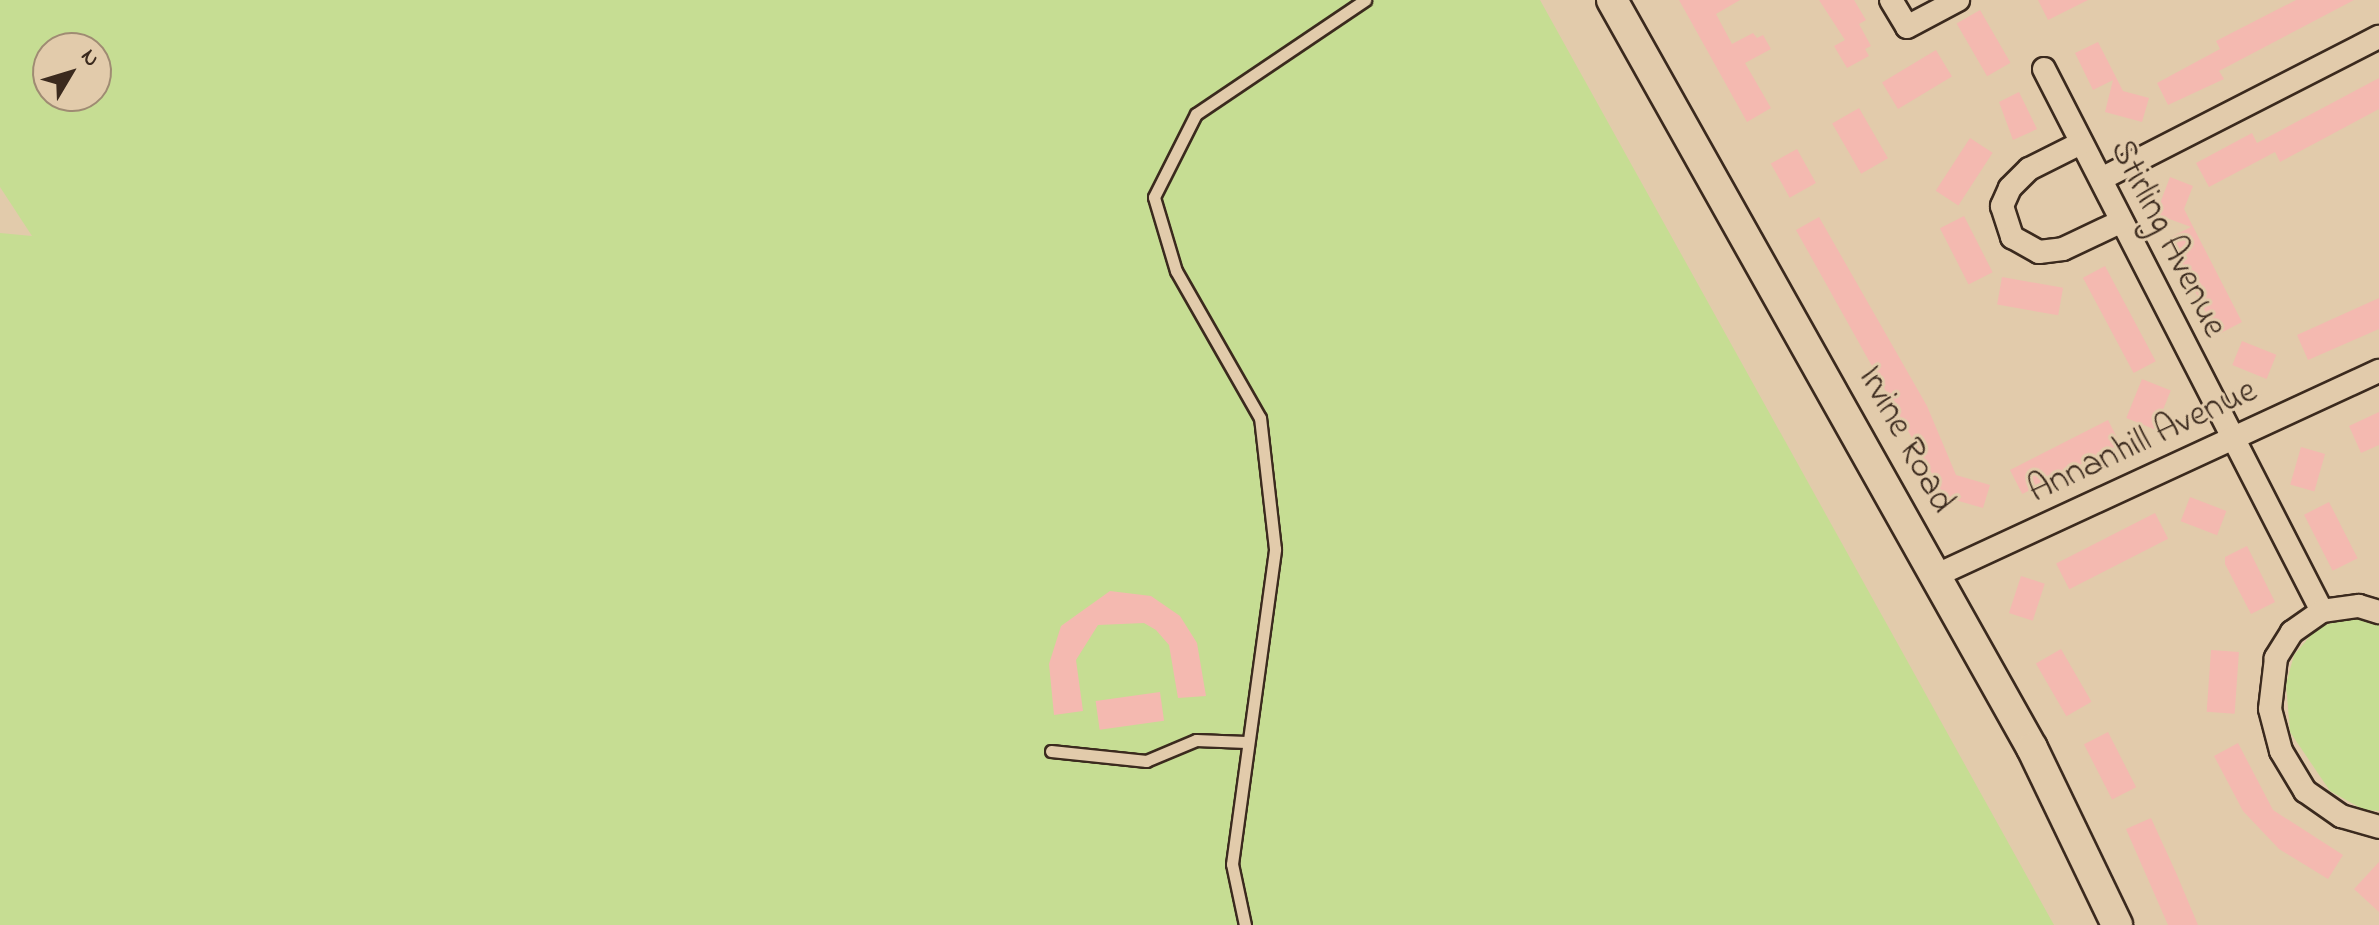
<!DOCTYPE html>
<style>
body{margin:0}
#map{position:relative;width:2379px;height:925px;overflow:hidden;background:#e2cbab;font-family:"Indie Flower",sans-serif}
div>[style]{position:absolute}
.green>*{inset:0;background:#c6dd93}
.building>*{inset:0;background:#f4b9b0;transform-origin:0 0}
.roads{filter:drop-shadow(2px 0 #3b2a1e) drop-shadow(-2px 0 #3b2a1e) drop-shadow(0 2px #3b2a1e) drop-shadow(0 -2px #3b2a1e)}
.service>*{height:11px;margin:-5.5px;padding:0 5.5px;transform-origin:5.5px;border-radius:5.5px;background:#e2cbab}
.minor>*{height:22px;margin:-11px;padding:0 11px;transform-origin:11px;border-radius:11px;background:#e2cbab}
.secondary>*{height:30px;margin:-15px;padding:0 15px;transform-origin:15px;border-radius:15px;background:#e2cbab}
span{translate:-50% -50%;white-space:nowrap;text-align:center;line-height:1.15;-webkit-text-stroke:6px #e2cbab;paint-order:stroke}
.street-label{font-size:36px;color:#3b2a1e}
.north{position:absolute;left:32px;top:32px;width:80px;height:80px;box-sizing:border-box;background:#e2cbab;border:2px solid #9f8b73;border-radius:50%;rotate:52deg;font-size:22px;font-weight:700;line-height:32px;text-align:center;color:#3b2a1e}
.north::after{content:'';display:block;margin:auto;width:28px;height:36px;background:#3b2a1e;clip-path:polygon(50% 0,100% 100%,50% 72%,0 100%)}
</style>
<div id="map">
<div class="green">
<div style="clip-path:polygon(evenodd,0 0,1540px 0,2054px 925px,0 925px,0 233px,32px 236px,0 187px,0 0,48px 48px,96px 48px,96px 96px,48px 96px,48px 48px)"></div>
<div style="clip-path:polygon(2360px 613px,2379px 620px,2379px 811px,2364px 810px,2330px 791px,2290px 732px,2286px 684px,2294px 655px,2317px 628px)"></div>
</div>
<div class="building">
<div style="clip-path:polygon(1679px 0,1740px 0,1716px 14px,1732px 44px,1753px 33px,1757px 38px,1763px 35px,1771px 49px,1745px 63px,1771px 108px,1747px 122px)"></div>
<div style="clip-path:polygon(1819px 0,1854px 0,1866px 20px,1859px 24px,1871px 46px,1865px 49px,1869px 56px,1847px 68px,1834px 46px,1845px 40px)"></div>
<div style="clip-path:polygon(2038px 0,2088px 0,2048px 20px)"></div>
<div style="clip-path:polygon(2296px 0,2354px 0,2219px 71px,2224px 79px,2168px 105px,2157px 83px,2220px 49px,2216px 41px)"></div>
<div style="left:1980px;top:10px;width:61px;height:27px;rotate:60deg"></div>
<div style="clip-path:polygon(2098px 42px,2123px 91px,2149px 98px,2142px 122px,2105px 112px,2113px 80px,2093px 90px,2075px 53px)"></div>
<div style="left:1936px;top:50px;width:31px;height:63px;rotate:59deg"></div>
<div style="clip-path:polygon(2379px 78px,2379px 109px,2280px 162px,2275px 152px,2209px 187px,2196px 163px,2252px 133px,2257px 143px)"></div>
<div style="clip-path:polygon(2019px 92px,2037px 129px,2013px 140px,1999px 102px)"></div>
<div style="left:1859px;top:108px;width:58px;height:31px;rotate:60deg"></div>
<div style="left:1970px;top:138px;width:27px;height:63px;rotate:33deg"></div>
<div style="left:1797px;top:149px;width:39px;height:30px;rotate:61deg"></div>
<div style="clip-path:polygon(2170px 177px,2193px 186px,2184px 209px,2242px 322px,2217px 335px,2169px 238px,2191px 227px,2156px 214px)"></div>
<div style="left:1964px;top:216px;width:63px;height:27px;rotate:63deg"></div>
<div style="clip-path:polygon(1819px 217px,1927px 406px,1956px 475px,1990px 485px,1983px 508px,1945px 497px,1926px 463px,1796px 230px)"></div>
<div style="left:2105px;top:266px;width:108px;height:25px;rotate:62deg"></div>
<div style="left:2002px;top:277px;width:62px;height:28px;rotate:10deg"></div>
<div style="clip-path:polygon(2379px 298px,2379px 329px,2308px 360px,2297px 335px)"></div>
<div style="left:2242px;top:341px;width:37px;height:26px;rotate:22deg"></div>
<div style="left:2142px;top:379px;width:31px;height:42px;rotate:22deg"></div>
<div style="clip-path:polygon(2379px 412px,2379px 445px,2361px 453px,2349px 426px)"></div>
<div style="left:2108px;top:420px;width:27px;height:110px;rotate:63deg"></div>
<div style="left:2301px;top:447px;width:25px;height:39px;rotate:16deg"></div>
<div style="left:2190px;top:497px;width:39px;height:26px;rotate:21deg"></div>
<div style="left:2329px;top:502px;width:63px;height:28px;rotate:63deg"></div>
<div style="left:2155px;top:513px;width:29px;height:111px;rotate:63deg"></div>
<div style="clip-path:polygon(2247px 546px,2275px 602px,2251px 614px,2225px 564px,2225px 557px)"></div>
<div style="left:2021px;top:576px;width:25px;height:39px;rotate:18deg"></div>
<div style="clip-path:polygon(1110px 591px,1151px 596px,1180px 616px,1197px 643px,1206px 696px,1178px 698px,1169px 645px,1156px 630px,1144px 623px,1098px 625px,1076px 660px,1083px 711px,1054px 715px,1049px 664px,1061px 626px)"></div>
<div style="left:2061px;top:649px;width:61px;height:29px;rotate:60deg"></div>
<div style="left:2211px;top:650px;width:28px;height:62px;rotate:4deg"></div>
<div style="left:1160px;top:692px;width:29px;height:65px;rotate:82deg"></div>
<div style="left:2108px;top:732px;width:62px;height:27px;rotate:63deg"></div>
<div style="clip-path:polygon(2238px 743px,2273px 810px,2343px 855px,2328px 879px,2279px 849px,2243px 811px,2214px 756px)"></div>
<div style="clip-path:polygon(2151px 818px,2177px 875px,2198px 925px,2168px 925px,2126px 829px)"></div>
<div style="clip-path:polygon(2379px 862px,2379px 912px,2354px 889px)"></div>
</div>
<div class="roads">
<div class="service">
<div style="left:1051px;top:751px;width:96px;rotate:6deg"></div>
<div style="left:1146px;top:761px;width:54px;rotate:-22.8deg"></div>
<div style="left:1196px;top:740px;width:50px;rotate:2.3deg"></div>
<div style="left:1245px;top:925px;width:62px;rotate:-102deg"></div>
<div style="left:1232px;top:864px;width:318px;rotate:-82.2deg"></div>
<div style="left:1275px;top:549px;width:132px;rotate:-96.5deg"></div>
<div style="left:1260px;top:418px;width:169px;rotate:-119.7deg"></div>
<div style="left:1176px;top:271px;width:77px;rotate:-106.6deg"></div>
<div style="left:1154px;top:197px;width:93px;rotate:-63.2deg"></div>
<div style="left:1196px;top:114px;width:204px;rotate:-34deg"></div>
</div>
<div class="minor">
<div style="left:1891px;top:0;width:31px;rotate:59deg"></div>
<div style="left:1907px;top:27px;width:58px;rotate:-27.9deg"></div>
<div style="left:2044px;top:69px;width:609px;rotate:62.85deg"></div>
<div style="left:2322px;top:611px;width:37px;rotate:-8deg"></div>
<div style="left:2359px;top:606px;width:21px;rotate:17deg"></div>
<div style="left:2081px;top:143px;width:58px;rotate:153.4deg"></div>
<div style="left:2029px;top:169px;width:27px;rotate:135deg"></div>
<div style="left:2010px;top:188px;width:20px;rotate:114deg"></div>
<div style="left:2002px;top:206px;width:33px;rotate:72deg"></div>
<div style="left:2012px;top:237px;width:31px;rotate:29deg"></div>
<div style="left:2039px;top:252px;width:24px;rotate:-7deg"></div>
<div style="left:2063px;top:249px;width:63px;rotate:-25.3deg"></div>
<div style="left:2101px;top:179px;width:312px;rotate:-27.1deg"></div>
<div style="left:1937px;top:575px;width:487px;rotate:-24.8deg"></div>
<div style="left:2322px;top:611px;width:37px;rotate:145deg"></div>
<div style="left:2292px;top:632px;width:31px;rotate:122deg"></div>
<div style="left:2276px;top:658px;width:51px;rotate:96.7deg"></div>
<div style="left:2270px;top:709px;width:43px;rotate:75.3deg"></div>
<div style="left:2281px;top:751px;width:47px;rotate:59deg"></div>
<div style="left:2305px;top:791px;width:44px;rotate:34.8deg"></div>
<div style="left:2341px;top:816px;width:40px;rotate:16deg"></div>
</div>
<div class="secondary">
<div style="left:1612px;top:0;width:858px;rotate:60.69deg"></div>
<div style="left:2032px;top:748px;width:196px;rotate:64.3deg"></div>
</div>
</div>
<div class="street-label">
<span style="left:2167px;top:239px;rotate:63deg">Stirling Avenue</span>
<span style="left:1905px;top:440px;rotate:61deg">Irvine Road</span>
<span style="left:2143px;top:442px;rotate:-25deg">Annanhill Avenue</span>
</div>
<div class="north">N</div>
</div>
